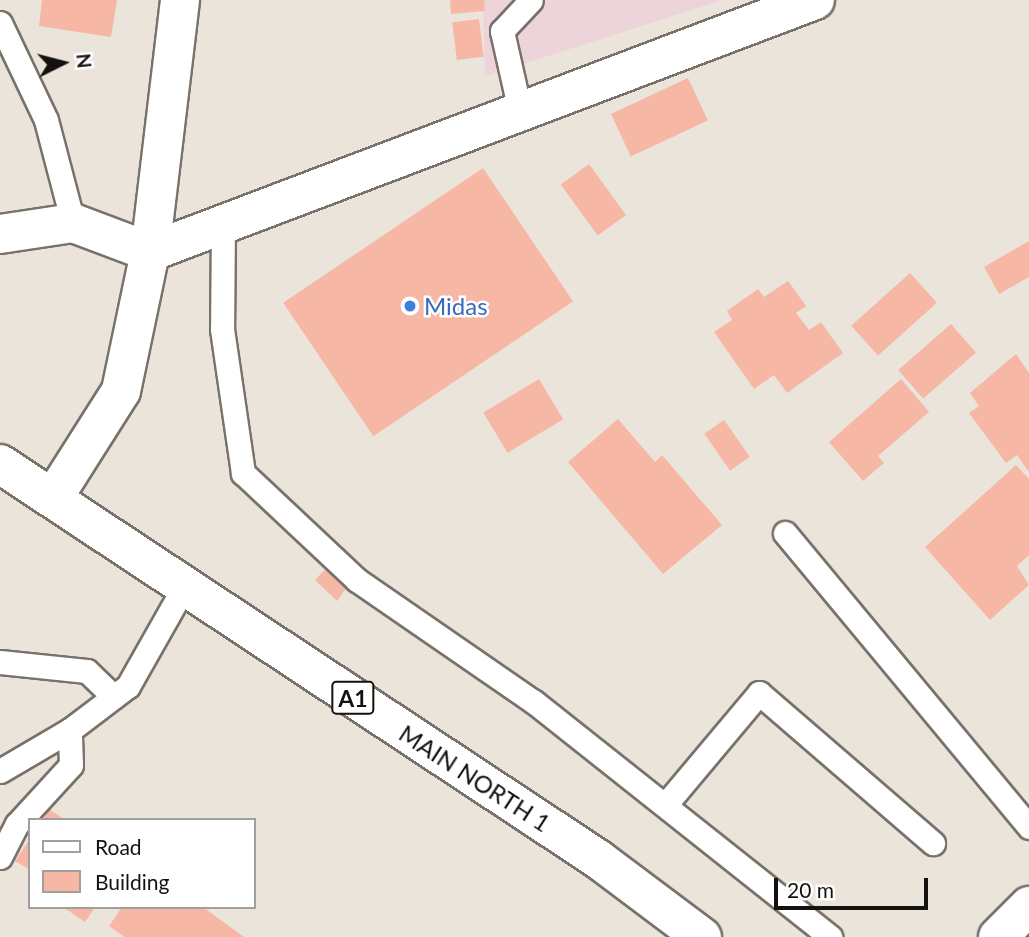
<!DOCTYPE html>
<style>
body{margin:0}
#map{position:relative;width:1029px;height:937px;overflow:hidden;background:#ebe4db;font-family:Lato,sans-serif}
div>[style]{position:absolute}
.industrial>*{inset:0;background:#edd3da}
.building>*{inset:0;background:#f6b7a5;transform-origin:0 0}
.roads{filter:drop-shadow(2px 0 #78726a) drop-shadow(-2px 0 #78726a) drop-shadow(0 2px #78726a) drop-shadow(0 -2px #78726a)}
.service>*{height:23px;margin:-11.5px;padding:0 11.5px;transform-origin:11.5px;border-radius:11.5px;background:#fff}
.minor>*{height:38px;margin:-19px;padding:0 19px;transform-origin:19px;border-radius:19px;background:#fff}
.secondary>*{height:38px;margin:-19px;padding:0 19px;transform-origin:19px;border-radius:19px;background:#fff}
.primary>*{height:38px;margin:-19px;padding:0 19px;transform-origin:19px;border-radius:19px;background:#fff}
.dots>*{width:19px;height:19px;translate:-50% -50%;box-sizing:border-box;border:4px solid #fff;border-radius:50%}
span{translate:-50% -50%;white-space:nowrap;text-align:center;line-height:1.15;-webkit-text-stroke:5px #fff;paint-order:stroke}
.shield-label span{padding:2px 5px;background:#fff;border:2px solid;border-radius:5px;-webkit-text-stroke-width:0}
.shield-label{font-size:23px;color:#14120f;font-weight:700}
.shop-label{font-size:24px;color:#366cbe}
.left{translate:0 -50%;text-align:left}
.street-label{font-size:24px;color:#14120f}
.legend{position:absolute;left:28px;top:818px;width:228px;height:91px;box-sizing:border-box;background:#fff;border:2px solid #a1a09f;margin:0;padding:9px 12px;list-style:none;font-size:21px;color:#14120f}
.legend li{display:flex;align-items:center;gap:14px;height:35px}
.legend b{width:35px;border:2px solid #a1a09f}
.north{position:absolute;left:28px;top:28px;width:70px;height:70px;-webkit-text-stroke:5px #fff;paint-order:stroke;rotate:84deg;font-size:19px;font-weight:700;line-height:28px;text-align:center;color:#14120f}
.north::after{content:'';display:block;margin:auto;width:24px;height:32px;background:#14120f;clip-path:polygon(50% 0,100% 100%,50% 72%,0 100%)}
.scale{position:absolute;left:774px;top:878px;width:154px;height:32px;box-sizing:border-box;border:4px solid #14120f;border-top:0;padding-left:9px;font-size:21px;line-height:24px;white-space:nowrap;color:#14120f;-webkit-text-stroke:5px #fff;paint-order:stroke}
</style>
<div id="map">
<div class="industrial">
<div style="clip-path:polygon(483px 0,723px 0,485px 76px)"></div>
</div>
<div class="building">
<div style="clip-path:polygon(42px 0,117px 0,111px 37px,39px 26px)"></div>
<div style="clip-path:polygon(450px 0,484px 0,485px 11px,451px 14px)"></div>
<div style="left:479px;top:19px;width:38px;height:27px;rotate:83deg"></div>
<div style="left:688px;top:78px;width:47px;height:85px;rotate:65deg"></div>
<div style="left:589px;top:164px;width:63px;height:35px;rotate:54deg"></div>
<div style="left:483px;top:168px;width:161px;height:241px;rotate:56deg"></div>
<div style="clip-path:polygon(1029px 241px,1029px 277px,999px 294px,984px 267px)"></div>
<div style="left:910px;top:273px;width:40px;height:79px;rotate:48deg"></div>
<div style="clip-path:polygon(788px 281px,806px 306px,796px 313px,809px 330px,821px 322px,843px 353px,787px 393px,774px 375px,754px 389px,714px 332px,732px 320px,727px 311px,758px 289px,764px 297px)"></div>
<div style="left:951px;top:324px;width:38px;height:70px;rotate:49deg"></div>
<div style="clip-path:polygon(1016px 354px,1029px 373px,1029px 472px,1017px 455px,1006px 463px,969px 413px,979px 406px,970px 393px)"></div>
<div style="left:539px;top:379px;width:47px;height:65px;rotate:59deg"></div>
<div style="clip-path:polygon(901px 379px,929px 412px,878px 456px,884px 463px,863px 481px,829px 442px)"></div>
<div style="clip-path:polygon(618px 419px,655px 462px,662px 455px,722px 525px,663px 574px,568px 462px)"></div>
<div style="left:724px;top:420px;width:45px;height:24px;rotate:55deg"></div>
<div style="clip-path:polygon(1016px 465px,1029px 479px,1029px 555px,1017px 566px,1029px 585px,990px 620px,925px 547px)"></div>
<div style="clip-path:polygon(333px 561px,354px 577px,337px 601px,315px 580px)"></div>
<div style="clip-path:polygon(49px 809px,65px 820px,43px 820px)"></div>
<div style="clip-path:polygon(30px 839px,30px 870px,15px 861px)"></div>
<div style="clip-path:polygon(63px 907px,95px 907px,85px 922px)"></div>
<div style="clip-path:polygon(122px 907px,203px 907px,244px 937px,125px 937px,109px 926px)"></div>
</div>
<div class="roads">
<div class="service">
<div style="left:0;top:23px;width:107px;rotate:64.6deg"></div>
<div style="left:46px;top:120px;width:106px;rotate:75.3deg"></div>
<div style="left:520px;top:111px;width:82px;rotate:-102.7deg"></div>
<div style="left:502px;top:31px;width:42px;rotate:-46.9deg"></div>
<div style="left:223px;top:223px;width:106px;rotate:90.5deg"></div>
<div style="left:222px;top:329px;width:146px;rotate:81.7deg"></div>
<div style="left:243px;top:473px;width:156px;rotate:43.2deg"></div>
<div style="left:357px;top:580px;width:215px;rotate:34.6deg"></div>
<div style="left:534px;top:702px;width:378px;rotate:38.4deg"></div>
<div style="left:785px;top:533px;width:382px;rotate:50.3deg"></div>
<div style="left:0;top:662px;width:87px;rotate:5.9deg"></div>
<div style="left:87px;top:671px;width:37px;rotate:44deg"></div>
<div style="left:0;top:771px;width:81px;rotate:-30.4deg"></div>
<div style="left:70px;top:730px;width:73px;rotate:-37.2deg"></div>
<div style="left:128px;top:686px;width:114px;rotate:-60.5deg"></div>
<div style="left:666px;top:804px;width:145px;rotate:-50deg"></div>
<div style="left:759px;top:693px;width:230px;rotate:40.8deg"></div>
<div style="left:0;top:857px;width:37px;rotate:-63deg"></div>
<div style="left:17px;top:824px;width:80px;rotate:-47.5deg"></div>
<div style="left:71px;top:765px;width:35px;rotate:-92deg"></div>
</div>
<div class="minor">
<div style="left:0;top:234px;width:74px;rotate:-8.6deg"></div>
<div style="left:73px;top:223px;width:82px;rotate:20.6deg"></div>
<div style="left:150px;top:252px;width:711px;rotate:-20.75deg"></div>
<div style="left:998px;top:937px;width:44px;rotate:-45deg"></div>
</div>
<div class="secondary">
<div style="left:55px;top:495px;width:123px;rotate:-57.6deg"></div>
<div style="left:121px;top:391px;width:142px;rotate:-78.2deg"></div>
<div style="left:150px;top:252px;width:254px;rotate:-83.2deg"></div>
</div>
<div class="primary">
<div style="left:0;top:464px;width:717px;rotate:33.45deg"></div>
<div style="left:598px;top:859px;width:130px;rotate:36.9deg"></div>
</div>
</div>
<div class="dots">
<div style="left:410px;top:306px;background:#3f7fe0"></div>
</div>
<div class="shield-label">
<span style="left:353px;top:698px">A1</span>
</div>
<div class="shop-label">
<span class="left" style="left:424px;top:306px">Midas</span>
</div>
<div class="street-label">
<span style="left:475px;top:778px;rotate:33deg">MAIN NORTH 1</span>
</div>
<ul class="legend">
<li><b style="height:9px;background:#fff"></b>Road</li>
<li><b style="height:19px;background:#f6b7a5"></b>Building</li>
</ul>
<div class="north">N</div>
<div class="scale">20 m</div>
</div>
